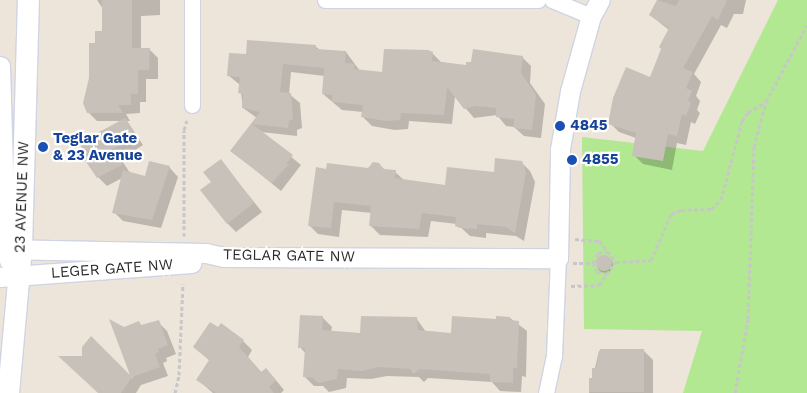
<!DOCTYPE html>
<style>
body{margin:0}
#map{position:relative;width:807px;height:393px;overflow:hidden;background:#ede4da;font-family:"Work Sans",sans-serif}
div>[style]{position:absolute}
.green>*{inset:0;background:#b2e891}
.shadow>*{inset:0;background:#0003}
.round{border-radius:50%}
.building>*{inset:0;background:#c8c1ba}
.path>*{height:3px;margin-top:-1.5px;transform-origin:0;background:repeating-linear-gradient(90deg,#c7c7c7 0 4px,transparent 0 6.5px)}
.roads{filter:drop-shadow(1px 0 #cfd4e4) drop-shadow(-1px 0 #cfd4e4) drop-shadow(0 1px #cfd4e4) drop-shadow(0 -1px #cfd4e4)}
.minor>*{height:15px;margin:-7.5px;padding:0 7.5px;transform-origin:7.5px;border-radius:7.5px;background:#fff}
.tertiary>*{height:19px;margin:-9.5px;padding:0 9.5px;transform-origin:9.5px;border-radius:9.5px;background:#fff}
.secondary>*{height:21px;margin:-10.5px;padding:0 10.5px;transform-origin:10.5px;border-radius:10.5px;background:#fff}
.dots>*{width:14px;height:14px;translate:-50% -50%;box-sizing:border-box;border:2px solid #fff;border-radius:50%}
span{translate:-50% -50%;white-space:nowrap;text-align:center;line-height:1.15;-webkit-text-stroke:4.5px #fff;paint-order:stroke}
.transit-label{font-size:15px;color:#164399;font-weight:700}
.left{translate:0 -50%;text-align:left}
.street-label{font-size:15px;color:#292929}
</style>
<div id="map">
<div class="green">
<div style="clip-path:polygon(778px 0,807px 0,807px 393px,683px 393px,702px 331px,584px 329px,582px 137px,703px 151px)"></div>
</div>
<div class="shadow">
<div style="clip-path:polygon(97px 0,160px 0,160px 15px,141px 16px,141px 49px,149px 49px,158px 58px,158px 79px,146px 79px,146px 102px,140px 102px,140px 113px,126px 114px,130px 121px,127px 121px,143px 145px,121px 159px,130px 173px,146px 177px,169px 167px,178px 177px,161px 228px,123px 221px,114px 212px,122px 178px,107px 186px,98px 177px,87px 155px,87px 147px,121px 121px,97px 121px,88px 112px,96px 44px,103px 33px,103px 9px)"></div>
<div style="clip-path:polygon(658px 0,746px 0,743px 14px,734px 14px,727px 28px,721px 25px,694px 74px,701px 82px,696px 96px,700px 101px,697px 110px,700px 113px,695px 124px,691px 122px,686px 145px,677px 143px,672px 170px,643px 164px,634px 155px,636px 138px,619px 132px,610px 123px,650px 79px,669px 30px,650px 15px)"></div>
<div style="clip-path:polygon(315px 46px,320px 50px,346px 52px,360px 71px,383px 73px,432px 53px,441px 62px,467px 66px,522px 57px,531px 66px,530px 83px,545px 104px,541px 138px,524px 136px,514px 127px,506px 126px,497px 115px,474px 118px,455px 96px,452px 124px,409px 121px,408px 129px,395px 130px,372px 126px,363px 117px,363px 112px,342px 110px,323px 94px,325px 76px,291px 72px,289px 94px,300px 103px,302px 128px,297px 130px,297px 136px,261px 132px,301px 165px,281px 191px,232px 151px,257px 118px,243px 108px,240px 85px,228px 75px,247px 55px)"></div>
<div style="clip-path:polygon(221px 161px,262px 212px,236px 232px,227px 223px,212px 182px)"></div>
<div style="clip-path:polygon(521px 162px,530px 171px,535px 182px,524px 241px,516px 236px,486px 233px,486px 238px,470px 236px,457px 224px,431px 221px,428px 237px,380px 235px,370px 225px,372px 213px,342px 210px,339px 237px,318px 234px,309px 225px,327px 170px,369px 169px,379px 164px,385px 170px,395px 172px,405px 181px,446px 187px,495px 173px)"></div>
<div class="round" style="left:597px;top:257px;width:16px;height:16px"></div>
<div style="clip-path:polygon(323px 318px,332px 327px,331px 332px,361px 334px,416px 318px,426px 332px,452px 334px,510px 318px,527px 331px,526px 377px,522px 376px,521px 392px,500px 391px,492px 382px,428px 378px,424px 382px,419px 377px,387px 376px,371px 379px,347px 378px,346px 388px,329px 392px,323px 386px,314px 386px,305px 377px,306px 354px,300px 347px)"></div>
<div style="clip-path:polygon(112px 322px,124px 328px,139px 323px,142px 326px,158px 322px,167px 331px,176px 354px,166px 358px,167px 361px,163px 363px,168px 376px,141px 385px,136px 393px,99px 393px,84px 358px,91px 338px,133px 379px)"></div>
<div style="clip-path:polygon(243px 341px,252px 350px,248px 357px,262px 373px,275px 379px,284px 390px,281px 393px,213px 393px,198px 380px,210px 361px,195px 347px)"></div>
<div style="clip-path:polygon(599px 351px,644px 351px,653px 360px,653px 393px,589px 393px)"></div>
</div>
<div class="building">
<div style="clip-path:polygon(102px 0,132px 0,132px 48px,150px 48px,149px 70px,138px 70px,138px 94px,131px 94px,131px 105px,118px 105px,123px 113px,87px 113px,83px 103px,89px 78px,89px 43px,95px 43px,95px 31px,102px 31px)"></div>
<div style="clip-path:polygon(657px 0,676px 6px,679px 0,727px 0,718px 20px,712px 16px,683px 68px,693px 72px,686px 88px,692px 91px,688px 101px,691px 103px,686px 116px,682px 114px,677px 136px,668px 134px,663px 161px,632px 156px,636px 133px,608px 124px,613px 98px,626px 67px,650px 77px,661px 49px,659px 47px,669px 28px,649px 15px)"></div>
<div style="clip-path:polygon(247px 40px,316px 45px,316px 49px,346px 51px,345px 63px,355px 64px,354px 69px,382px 72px,384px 49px,428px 50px,433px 52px,432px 61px,466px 65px,466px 62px,471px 62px,473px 49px,523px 56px,521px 73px,536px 95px,532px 130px,514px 128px,514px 119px,496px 117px,496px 108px,476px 106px,464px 109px,447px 87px,444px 115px,401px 113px,400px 120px,386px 121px,361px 117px,363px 105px,332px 102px,332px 95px,322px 94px,324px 68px,283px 64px,280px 92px,291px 93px,293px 119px,289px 121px,288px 128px,252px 124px,293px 155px,286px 164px,289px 164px,272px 183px,230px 151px,260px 112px,242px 108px,243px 94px,238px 93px,240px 77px,227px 76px,229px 53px,246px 54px)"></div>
<div style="clip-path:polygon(125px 118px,135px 136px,110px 151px,116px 153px,122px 165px,97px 178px,82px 156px,85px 154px,80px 144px,87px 145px,93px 142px,90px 137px)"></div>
<div style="clip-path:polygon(495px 158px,522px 161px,526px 172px,515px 233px,506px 227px,477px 224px,477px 229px,460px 228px,455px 226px,456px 217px,422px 213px,419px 229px,369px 226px,371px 206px,334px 202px,331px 228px,308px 226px,316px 167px,326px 169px,327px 163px,368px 168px,373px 162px,379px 163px,383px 169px,396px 170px,395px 178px,445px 185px,447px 167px,494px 172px)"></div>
<div style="clip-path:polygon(221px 159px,254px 203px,227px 224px,200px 190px,211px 182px,203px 172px)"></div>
<div style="clip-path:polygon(149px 161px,170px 166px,152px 220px,112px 213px,123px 170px,145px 176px)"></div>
<div class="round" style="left:596px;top:255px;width:16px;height:16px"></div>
<div style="clip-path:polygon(300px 315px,323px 316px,322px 330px,360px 333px,361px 316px,417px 317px,418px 330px,451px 333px,452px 316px,496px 319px,496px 316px,510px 317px,510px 320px,519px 321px,517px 368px,513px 368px,513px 383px,490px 382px,490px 374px,419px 369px,414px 374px,410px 369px,378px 367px,362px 371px,338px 369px,337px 379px,318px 383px,313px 378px,303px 377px,305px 348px,298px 348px)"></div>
<div style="clip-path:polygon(109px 319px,124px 327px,139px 321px,141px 325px,159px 320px,168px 345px,158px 349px,159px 352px,155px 354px,160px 367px,132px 377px,121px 393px,98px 393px,58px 356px,82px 356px,82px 347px,91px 336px,130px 375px)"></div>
<div style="clip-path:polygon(210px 322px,218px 327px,221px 323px,244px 340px,239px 347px,261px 372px,266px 368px,276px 380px,269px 387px,274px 393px,216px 393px,196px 380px,209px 360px,193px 347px)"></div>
<div style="clip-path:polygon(600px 349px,644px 349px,644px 392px,589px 392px,589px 378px,592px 378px,592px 368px,596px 368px)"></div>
</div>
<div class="path">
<div style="left:184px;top:236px;width:106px;rotate:-90deg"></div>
<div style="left:184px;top:130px;width:10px;rotate:-73deg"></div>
<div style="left:575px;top:239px;width:24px;rotate:5deg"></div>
<div style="left:599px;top:241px;width:27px;rotate:51deg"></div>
<div style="left:616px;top:262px;width:35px;rotate:-3deg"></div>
<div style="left:651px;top:260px;width:50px;rotate:-66.5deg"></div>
<div style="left:671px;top:214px;width:11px;rotate:-22deg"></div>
<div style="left:681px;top:210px;width:30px;rotate:-2deg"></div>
<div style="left:711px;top:209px;width:13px;rotate:-42deg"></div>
<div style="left:721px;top:200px;width:82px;rotate:-75.1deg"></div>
<div style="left:742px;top:121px;width:11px;rotate:-56deg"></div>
<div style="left:748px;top:112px;width:19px;rotate:-28deg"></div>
<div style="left:573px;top:263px;width:20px"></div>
<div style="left:607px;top:274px;width:10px;rotate:-169deg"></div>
<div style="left:597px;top:272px;width:10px;rotate:-114deg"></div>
<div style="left:593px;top:263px;width:11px;rotate:-63deg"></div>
<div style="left:598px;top:253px;width:10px;rotate:-6deg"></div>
<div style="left:571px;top:286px;width:28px;rotate:-2deg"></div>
<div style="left:599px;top:285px;width:29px;rotate:-54deg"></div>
<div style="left:175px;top:393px;width:18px;rotate:-77deg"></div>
<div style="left:179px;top:375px;width:91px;rotate:-87.5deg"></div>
<div style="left:735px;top:393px;width:75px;rotate:-80deg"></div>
<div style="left:748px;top:319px;width:172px;rotate:-88deg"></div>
<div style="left:754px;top:147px;width:47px;rotate:-75.1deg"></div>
<div style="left:766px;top:102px;width:87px;rotate:-62deg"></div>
</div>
<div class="roads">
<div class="minor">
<div style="left:325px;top:0;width:213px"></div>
<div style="left:552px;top:0;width:42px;rotate:22.3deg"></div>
<div style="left:192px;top:105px;width:105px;rotate:-90deg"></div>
<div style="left:546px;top:393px;width:38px;rotate:-78deg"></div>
<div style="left:554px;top:356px;width:98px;rotate:-87.7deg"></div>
</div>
<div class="tertiary">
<div style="left:0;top:66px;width:166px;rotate:88.3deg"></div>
<div style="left:5px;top:232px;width:29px;rotate:82deg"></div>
<div style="left:0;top:249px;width:206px;rotate:1.1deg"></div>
<div style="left:206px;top:253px;width:18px;rotate:13deg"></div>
<div style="left:224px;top:257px;width:334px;rotate:0.2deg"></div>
<div style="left:558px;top:258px;width:109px;rotate:-88.9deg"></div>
<div style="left:560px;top:149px;width:59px;rotate:-80.2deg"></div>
<div style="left:570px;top:91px;width:78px;rotate:-74.4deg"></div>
<div style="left:591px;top:16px;width:18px;rotate:-61deg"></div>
<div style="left:0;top:277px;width:192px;rotate:-4.2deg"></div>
</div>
<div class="secondary">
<div style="left:8px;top:393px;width:146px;rotate:-84.9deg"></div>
<div style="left:21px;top:248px;width:248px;rotate:-88.4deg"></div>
</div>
</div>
<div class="dots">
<div style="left:560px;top:126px;background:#1a4fb4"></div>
<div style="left:43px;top:147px;background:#1a4fb4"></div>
<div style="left:572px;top:160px;background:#1a4fb4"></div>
</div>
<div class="transit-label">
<span class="left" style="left:570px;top:126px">4845</span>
<span class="left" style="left:53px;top:147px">Teglar Gate<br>&amp; 23 Avenue</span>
<span class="left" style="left:582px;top:160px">4855</span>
</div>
<div class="street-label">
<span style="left:22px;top:197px;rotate:-88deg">23 AVENUE NW</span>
<span style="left:289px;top:256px;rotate:1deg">TEGLAR GATE NW</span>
<span style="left:112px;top:269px;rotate:-4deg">LEGER GATE NW</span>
</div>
</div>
